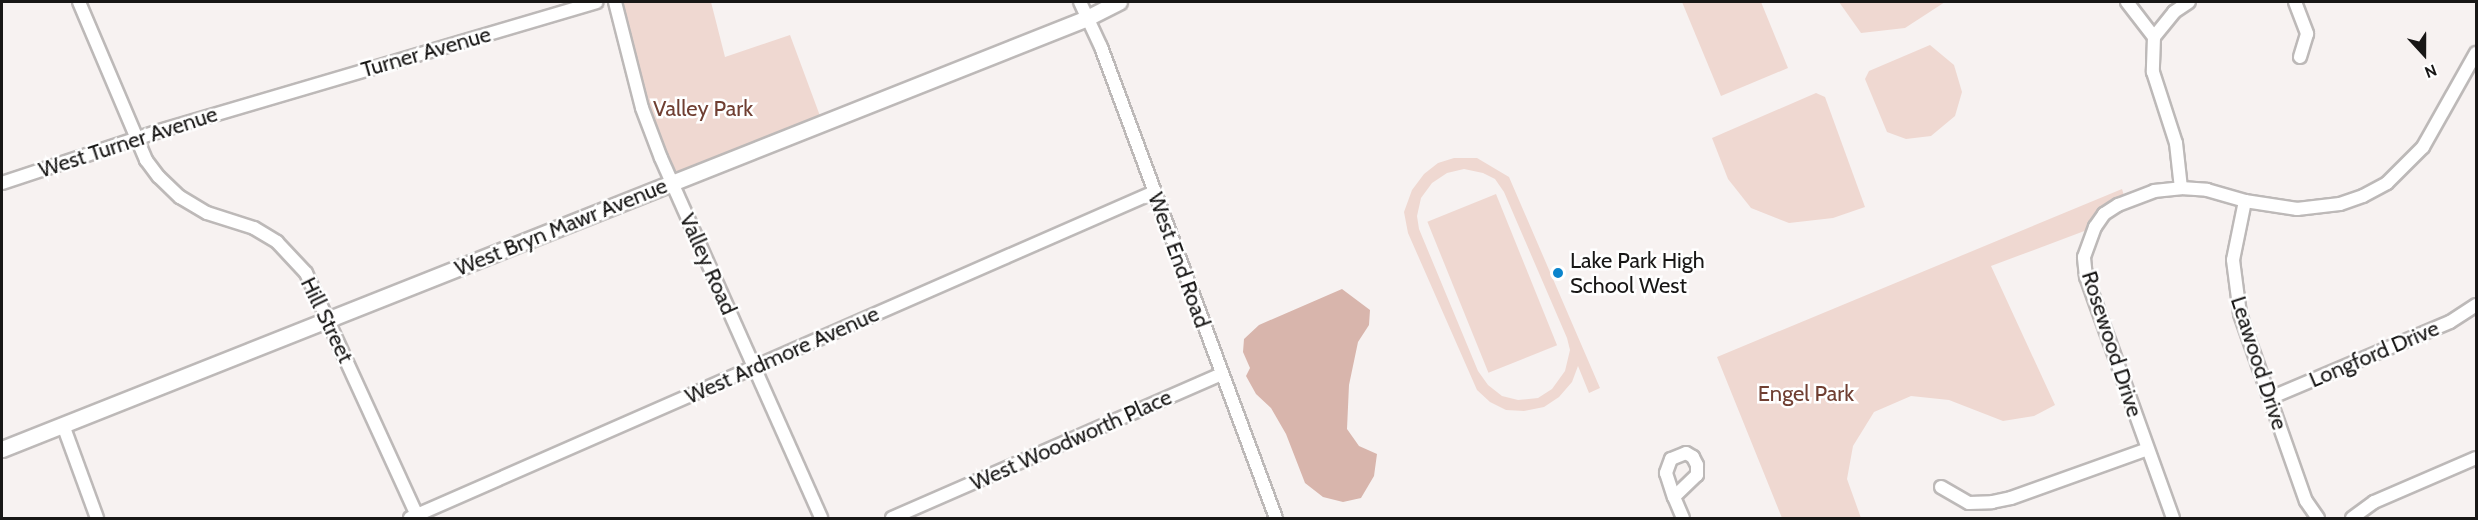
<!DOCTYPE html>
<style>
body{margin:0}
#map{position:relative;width:2478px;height:520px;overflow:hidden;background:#f7f2f1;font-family:Cabin,sans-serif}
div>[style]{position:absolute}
.green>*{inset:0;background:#efd8d1;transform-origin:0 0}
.water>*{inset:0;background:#d8b5ac}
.roads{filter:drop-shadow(2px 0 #bdb9b8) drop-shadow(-2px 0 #bdb9b8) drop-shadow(0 2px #bdb9b8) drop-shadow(0 -2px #bdb9b8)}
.minor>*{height:12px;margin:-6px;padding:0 6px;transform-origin:6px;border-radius:6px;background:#fff}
.tertiary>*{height:15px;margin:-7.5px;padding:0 7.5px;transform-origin:7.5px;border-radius:7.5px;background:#fff}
.dots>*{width:16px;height:16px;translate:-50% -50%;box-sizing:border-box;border:3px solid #fff;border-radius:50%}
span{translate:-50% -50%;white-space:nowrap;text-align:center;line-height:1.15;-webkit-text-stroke:5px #fff;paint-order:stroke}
.street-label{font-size:22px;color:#181716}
.park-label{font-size:22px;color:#703f32}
.poi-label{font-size:22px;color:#181716}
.left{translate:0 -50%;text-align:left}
.frame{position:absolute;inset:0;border:3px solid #181716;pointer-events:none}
.north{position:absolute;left:2394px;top:24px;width:60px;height:60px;-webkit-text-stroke:4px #fff;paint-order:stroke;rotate:159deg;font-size:16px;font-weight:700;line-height:24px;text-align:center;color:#181716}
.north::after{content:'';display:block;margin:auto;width:21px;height:27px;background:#181716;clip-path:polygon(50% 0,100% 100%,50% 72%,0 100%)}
</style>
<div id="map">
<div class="green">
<div style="clip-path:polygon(615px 2px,711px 2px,725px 57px,790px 35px,823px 124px,672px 183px)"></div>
<div style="clip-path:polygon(1682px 2px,1761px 2px,1788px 68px,1721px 96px)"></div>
<div style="clip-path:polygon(1839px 2px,1945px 2px,1905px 28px,1861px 33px)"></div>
<div style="clip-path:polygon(1930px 45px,1954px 65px,1962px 92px,1955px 116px,1931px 136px,1906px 139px,1887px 132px,1865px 79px,1869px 71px)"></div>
<div style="clip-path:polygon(1816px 93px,1825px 97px,1865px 207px,1833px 218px,1789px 223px,1751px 208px,1728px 179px,1712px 138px)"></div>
<div style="clip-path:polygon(evenodd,1454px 158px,1477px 158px,1509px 177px,1600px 388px,1589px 393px,1578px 366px,1572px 382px,1559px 397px,1544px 407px,1524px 411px,1506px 410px,1490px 402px,1477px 390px,1408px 233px,1404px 212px,1412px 190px,1424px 174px,1438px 163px,1454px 158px,1464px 169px,1483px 173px,1495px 179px,1504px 192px,1567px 338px,1570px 350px,1565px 371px,1552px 389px,1538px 398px,1518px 400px,1502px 396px,1488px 385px,1478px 371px,1419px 229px,1417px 216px,1421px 198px,1432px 183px,1447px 173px,1464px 169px)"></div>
<div style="clip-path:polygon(2122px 189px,2126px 202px,2095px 227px,1991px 266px,2055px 405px,2034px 416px,2003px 421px,1949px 400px,1911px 396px,1874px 412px,1853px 446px,1847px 479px,1861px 518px,1782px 518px,1717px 357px)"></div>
<div style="left:1496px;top:194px;width:163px;height:74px;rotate:68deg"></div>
</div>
<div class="water">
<div style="clip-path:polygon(1342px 289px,1370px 310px,1369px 325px,1358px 342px,1349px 385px,1347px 429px,1359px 446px,1377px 454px,1374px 476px,1361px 498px,1343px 502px,1323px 497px,1305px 483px,1286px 434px,1271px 408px,1256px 394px,1246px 376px,1250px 368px,1243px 352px,1244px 339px,1259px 325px)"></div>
</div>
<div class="roads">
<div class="minor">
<div style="left:79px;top:2px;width:172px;rotate:67deg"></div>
<div style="left:146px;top:160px;width:21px;rotate:53deg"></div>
<div style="left:159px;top:177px;width:29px;rotate:44deg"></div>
<div style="left:180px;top:197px;width:31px;rotate:31deg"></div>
<div style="left:207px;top:213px;width:49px;rotate:17.7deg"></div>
<div style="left:254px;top:228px;width:27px;rotate:31deg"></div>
<div style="left:277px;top:242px;width:42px;rotate:46.9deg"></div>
<div style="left:306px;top:273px;width:269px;rotate:65.4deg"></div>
<div style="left:615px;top:2px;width:109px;rotate:75.7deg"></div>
<div style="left:642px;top:108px;width:53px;rotate:69.2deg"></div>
<div style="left:661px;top:158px;width:394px;rotate:66deg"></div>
<div style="left:1080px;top:2px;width:50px;rotate:65deg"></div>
<div style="left:1101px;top:47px;width:502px;rotate:69.62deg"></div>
<div style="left:2127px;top:2px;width:44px;rotate:52.4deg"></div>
<div style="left:2154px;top:37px;width:35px;rotate:92deg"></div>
<div style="left:2153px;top:72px;width:75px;rotate:72.1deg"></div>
<div style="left:2176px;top:143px;width:45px;rotate:83.7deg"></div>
<div style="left:2295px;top:2px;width:34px;rotate:69deg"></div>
<div style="left:2307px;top:34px;width:24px;rotate:107deg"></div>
<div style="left:2154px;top:37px;width:32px;rotate:-51deg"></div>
<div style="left:2174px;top:12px;width:18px;rotate:-34deg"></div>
<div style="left:2px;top:183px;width:165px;rotate:-18.3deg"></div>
<div style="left:159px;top:131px;width:456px;rotate:-16.4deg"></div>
<div style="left:2245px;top:201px;width:60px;rotate:101.5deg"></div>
<div style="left:2233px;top:260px;width:54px;rotate:82.6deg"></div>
<div style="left:2240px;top:314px;width:198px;rotate:70.6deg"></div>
<div style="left:2306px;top:501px;width:21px;rotate:55deg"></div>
<div style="left:2270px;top:398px;width:195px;rotate:-22.9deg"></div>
<div style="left:2450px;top:322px;width:31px;rotate:-33deg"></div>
<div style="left:63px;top:425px;width:99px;rotate:69.9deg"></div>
<div style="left:1941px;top:487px;width:32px;rotate:30deg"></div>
<div style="left:1969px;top:503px;width:23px;rotate:-2deg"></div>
<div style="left:1992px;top:502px;width:19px;rotate:-12deg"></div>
<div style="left:2011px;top:498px;width:145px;rotate:-19.7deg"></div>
<div style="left:1674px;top:497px;width:32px;rotate:-44deg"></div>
<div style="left:1697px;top:475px;width:10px;rotate:-90deg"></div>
<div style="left:1697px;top:465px;width:9px;rotate:-117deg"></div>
<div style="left:1693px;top:457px;width:8px;rotate:-150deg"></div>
<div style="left:1686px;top:453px;width:16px;rotate:158deg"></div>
<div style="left:1671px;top:459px;width:15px;rotate:110deg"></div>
<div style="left:1666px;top:473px;width:25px;rotate:72deg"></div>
<div style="left:1674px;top:497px;width:23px;rotate:67deg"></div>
<div style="left:410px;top:518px;width:812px;rotate:-23.66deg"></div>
<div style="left:892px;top:518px;width:359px;rotate:-23.6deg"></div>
<div style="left:2173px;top:518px;width:256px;rotate:-109.8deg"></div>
<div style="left:2086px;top:277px;width:20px;rotate:-96deg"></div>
<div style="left:2084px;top:257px;width:32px;rotate:-70deg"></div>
<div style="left:2095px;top:227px;width:16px;rotate:-55deg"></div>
<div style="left:2104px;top:214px;width:17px;rotate:-33deg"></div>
<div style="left:2118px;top:205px;width:39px;rotate:-21deg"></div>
<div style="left:2154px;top:191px;width:27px;rotate:-6deg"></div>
<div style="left:2181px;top:188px;width:26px;rotate:4deg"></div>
<div style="left:2207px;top:190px;width:40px;rotate:16deg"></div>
<div style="left:2245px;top:201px;width:53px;rotate:8.7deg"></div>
<div style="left:2297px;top:209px;width:43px;rotate:-6.6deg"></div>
<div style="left:2340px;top:204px;width:24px;rotate:-19deg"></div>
<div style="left:2363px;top:196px;width:27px;rotate:-28deg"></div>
<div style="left:2387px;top:183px;width:51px;rotate:-45deg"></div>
<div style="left:2423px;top:147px;width:108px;rotate:-60.6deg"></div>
<div style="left:2352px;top:518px;width:27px;rotate:-36deg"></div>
<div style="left:2374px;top:502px;width:111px;rotate:-23.3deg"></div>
</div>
<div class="tertiary">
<div style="left:2px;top:449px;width:1167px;rotate:-21.66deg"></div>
<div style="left:1087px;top:18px;width:36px;rotate:-27deg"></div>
</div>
</div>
<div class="dots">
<div style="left:1558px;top:273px;background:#0b84cc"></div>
</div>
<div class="street-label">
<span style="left:426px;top:52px;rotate:-16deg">Turner Avenue</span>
<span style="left:128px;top:142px;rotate:-18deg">West Turner Avenue</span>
<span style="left:561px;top:227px;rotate:-22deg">West Bryn Mawr Avenue</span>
<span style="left:1179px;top:260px;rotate:70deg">West End Road</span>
<span style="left:708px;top:264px;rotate:66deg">Valley Road</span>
<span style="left:327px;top:320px;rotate:64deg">Hill Street</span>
<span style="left:2112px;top:344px;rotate:72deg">Rosewood Drive</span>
<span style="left:2374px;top:354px;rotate:-23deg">Longford Drive</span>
<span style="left:782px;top:355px;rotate:-24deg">West Ardmore Avenue</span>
<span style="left:2259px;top:363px;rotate:72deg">Leawood Drive</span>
<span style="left:1071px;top:440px;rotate:-24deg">West Woodworth Place</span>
</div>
<div class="park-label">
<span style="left:703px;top:109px">Valley Park</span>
<span style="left:1806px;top:394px">Engel Park</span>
</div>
<div class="poi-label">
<span class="left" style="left:1570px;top:273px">Lake Park High<br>School West</span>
</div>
<div class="frame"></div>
<div class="north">N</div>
</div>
